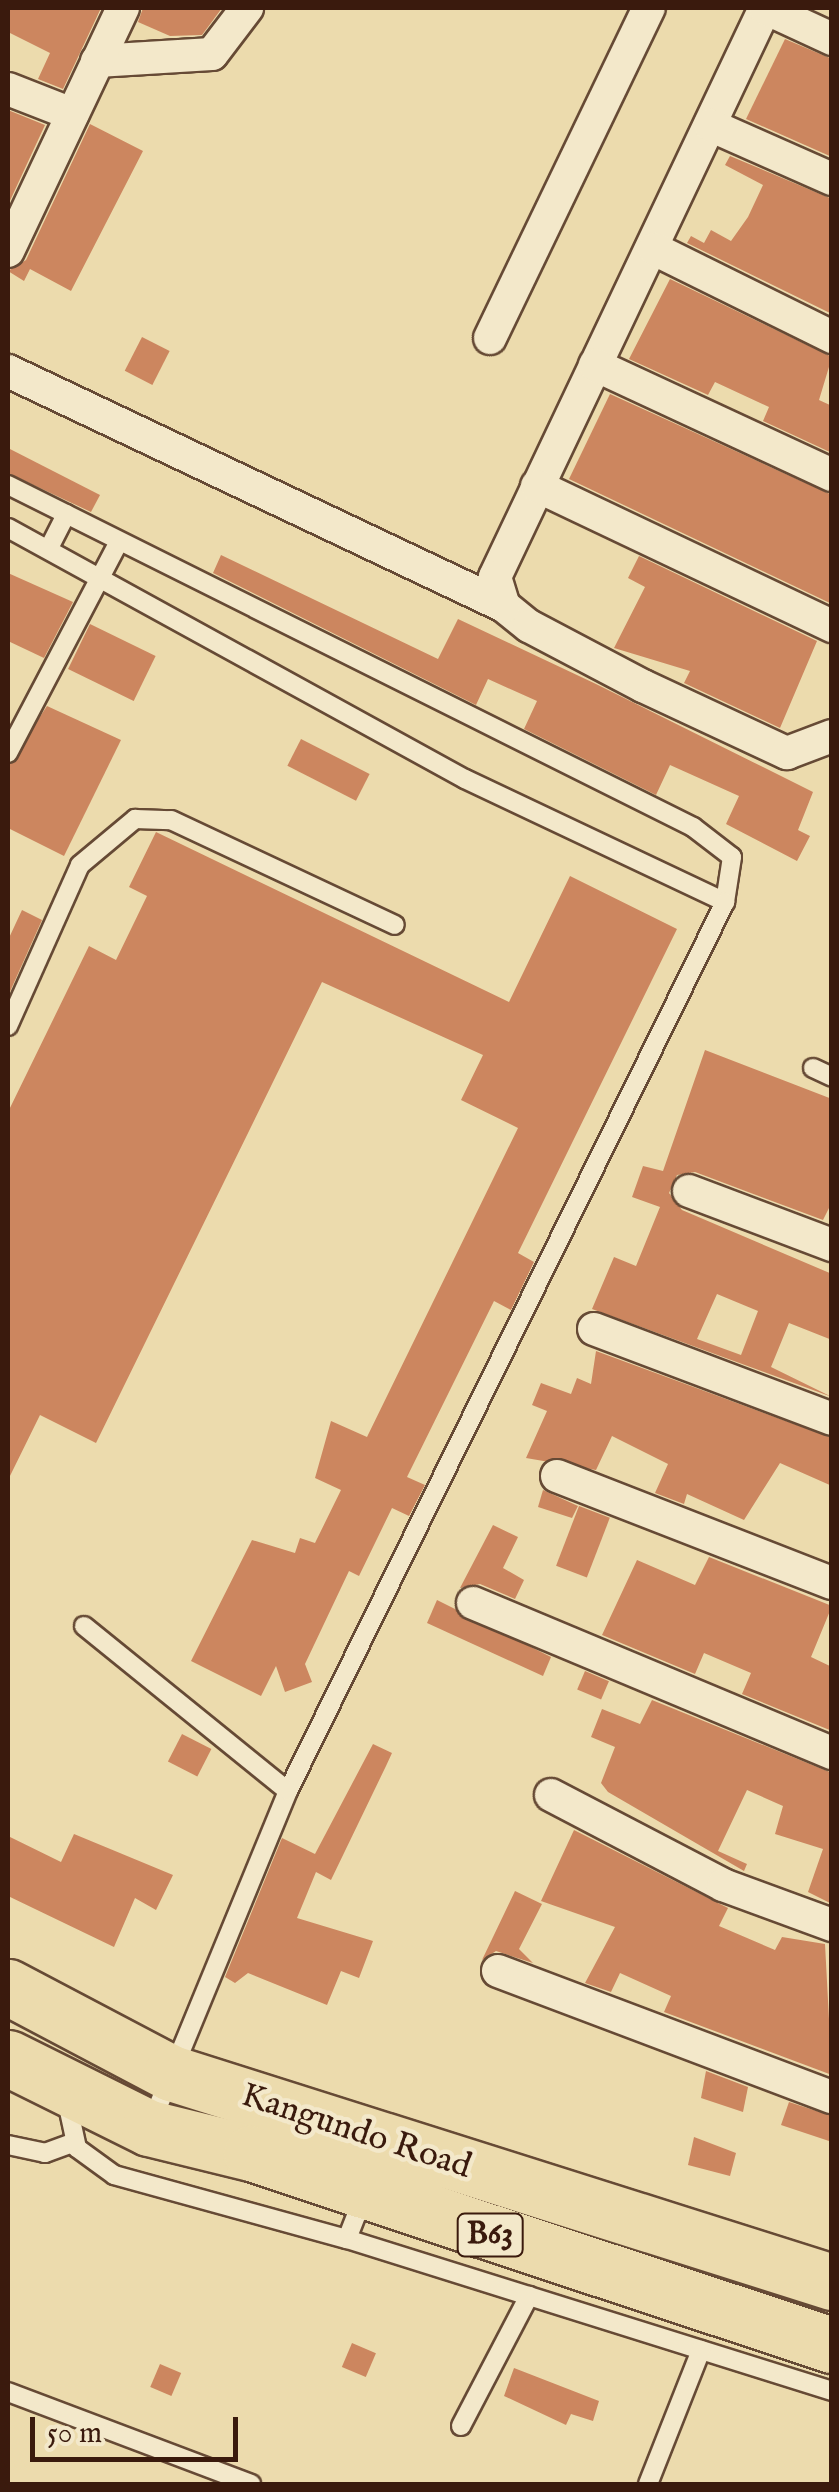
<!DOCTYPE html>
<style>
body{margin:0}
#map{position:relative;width:839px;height:2492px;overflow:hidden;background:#ecdbad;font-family:"IM FELL English",serif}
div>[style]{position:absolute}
.building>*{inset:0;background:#cc865f;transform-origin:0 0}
.roads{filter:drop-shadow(2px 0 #664a35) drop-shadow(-2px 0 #664a35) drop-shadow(0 2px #664a35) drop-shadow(0 -2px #664a35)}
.service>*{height:18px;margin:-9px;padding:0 9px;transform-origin:9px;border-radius:9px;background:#f3e8ca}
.minor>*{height:32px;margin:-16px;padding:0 16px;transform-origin:16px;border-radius:16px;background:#f3e8ca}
.trunk>*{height:55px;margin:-27.5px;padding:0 27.5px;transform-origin:27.5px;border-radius:27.5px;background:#ecdbad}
span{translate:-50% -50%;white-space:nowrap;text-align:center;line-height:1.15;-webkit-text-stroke:9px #f3e8ca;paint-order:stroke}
.shield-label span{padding:2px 8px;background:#f3e8ca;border:2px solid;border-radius:8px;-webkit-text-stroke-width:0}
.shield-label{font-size:32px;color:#3a1a0d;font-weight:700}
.street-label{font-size:35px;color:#3a1a0d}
.frame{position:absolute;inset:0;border:10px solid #3a1a0d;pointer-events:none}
.scale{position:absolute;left:30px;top:2417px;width:208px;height:45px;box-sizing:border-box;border:5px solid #3a1a0d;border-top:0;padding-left:12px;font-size:30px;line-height:35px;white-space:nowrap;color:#3a1a0d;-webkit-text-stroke:8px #f3e8ca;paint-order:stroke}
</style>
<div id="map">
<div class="building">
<div style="clip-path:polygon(8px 8px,101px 8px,63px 89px,38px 79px,50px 53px,8px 32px)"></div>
<div style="clip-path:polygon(143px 8px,222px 8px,202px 35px,170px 36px,138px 22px)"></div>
<div style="clip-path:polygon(785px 39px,832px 59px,832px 157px,746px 119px)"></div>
<div style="clip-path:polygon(8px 110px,45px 125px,8px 205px)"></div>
<div style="clip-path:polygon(90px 124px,143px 151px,71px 291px,30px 269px,24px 281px,8px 271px,26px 260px)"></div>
<div style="clip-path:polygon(730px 156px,832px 199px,832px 314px,687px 243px,691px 236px,704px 243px,711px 230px,731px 241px,748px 217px,763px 185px,725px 165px)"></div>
<div style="clip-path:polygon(670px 279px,832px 357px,819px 400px,832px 406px,832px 453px,763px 421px,769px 407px,715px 382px,708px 395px,629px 359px)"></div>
<div style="left:142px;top:337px;width:31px;height:38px;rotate:27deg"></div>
<div style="clip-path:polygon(610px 394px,832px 495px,832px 604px,569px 479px)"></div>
<div style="clip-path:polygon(8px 448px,100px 495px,91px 512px,8px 473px)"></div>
<div style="clip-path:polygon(221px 555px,438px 659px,458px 619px,596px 684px,813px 792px,798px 830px,810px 836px,797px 861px,726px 824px,739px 796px,670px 765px,656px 795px,524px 729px,537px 701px,488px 679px,476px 705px,213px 573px)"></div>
<div style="clip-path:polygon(639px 556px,817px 641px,780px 728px,684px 683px,690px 671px,614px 648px,645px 587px,628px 578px)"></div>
<div style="clip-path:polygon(8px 573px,73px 602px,44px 658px,8px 641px)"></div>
<div style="left:90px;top:624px;width:73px;height:50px;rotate:26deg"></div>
<div style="clip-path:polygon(47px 706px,121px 740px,64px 856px,8px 828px,8px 765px)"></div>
<div style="left:301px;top:739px;width:77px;height:30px;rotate:27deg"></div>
<div style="clip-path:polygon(156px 832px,509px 1002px,570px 876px,677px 929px,518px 1253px,534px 1262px,511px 1310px,494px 1301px,407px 1477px,425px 1485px,409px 1516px,392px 1508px,359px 1576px,349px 1571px,305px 1664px,312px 1682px,285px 1692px,276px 1666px,261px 1696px,191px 1661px,252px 1540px,295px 1553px,300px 1538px,315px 1543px,341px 1490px,315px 1478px,331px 1421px,367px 1437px,518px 1128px,461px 1100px,483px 1055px,322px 982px,96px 1443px,40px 1415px,8px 1480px,8px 1112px,89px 946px,116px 960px,147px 896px,129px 887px)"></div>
<div style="clip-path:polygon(22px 910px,42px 920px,8px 996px,8px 940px)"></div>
<div style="clip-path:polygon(evenodd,705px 1050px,832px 1099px,832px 1202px,823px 1220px,695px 1172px,677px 1175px,669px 1193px,682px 1210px,832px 1274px,832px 1340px,789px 1323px,771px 1367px,832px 1397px,592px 1309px,614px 1257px,636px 1266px,660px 1207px,632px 1197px,643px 1166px,663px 1171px,705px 1050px,717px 1294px,758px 1311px,741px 1355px,697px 1339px,717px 1294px)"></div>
<div style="clip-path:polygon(596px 1351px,832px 1438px,832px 1486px,780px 1463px,744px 1520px,687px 1494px,684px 1504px,655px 1493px,668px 1464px,612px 1436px,596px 1470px,526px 1458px,547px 1411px,532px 1405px,541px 1383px,571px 1394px,577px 1378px,591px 1384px)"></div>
<div style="clip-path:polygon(543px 1490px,578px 1506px,572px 1518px,538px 1507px)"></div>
<div style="left:579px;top:1506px;width:33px;height:64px;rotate:21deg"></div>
<div style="clip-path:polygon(493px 1525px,518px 1537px,503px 1568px,524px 1580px,515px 1599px,480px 1584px,460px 1588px)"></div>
<div style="clip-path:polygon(709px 1557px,832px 1606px,811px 1657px,832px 1667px,832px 1731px,742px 1694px,751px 1673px,704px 1653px,695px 1674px,602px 1635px,637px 1560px,695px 1585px)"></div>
<div style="clip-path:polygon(437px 1600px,551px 1657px,543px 1676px,427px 1623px)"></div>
<div style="left:585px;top:1671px;width:26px;height:20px;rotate:23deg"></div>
<div style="clip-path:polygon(652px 1700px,832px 1773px,832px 1904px,808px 1892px,823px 1849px,775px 1834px,783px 1806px,747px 1790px,718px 1851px,747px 1864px,744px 1871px,608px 1792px,601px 1783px,615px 1747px,591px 1737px,602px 1709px,640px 1724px)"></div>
<div style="left:182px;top:1734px;width:33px;height:31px;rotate:27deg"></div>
<div style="clip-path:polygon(373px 1744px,392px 1753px,386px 1766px,331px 1880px,316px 1872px,297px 1918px,373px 1941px,359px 1978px,341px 1971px,327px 2005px,248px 1973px,235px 1983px,225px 1977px,282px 1838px,315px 1854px)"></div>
<div style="clip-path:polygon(574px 1830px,728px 1908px,719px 1926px,775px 1950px,782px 1937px,825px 1944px,832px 2075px,664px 2012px,671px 1996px,620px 1973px,611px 1992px,585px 1983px,615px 1927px,541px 1901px)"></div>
<div style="clip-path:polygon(74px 1834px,173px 1875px,156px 1910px,135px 1898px,114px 1947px,8px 1896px,8px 1836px,61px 1862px)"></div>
<div style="clip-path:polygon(515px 1891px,542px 1904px,519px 1949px,533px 1963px,496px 1951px,482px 1960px)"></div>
<div style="clip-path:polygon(706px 2071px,748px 2087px,743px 2112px,701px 2098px)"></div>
<div style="clip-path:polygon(789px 2102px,832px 2116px,832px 2142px,781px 2125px)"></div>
<div style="clip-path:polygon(694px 2137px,736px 2153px,730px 2176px,688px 2165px)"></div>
<div style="left:352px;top:2343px;width:26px;height:26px;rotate:23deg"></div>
<div style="left:160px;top:2364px;width:23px;height:25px;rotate:23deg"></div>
<div style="clip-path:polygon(514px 2368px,599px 2401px,593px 2421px,571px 2414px,566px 2425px,504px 2396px)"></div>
</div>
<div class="roads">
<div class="service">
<div style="left:8px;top:485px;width:766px;rotate:26.53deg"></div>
<div style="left:693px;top:827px;width:49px;rotate:37.6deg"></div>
<div style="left:732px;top:857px;width:46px;rotate:98.8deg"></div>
<div style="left:8px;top:528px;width:521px;rotate:28.78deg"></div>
<div style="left:465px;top:779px;width:288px;rotate:25.3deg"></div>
<div style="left:725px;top:902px;width:991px;rotate:116.18deg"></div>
<div style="left:288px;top:1791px;width:359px;rotate:112.4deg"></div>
<div style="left:49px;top:548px;width:38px;rotate:-63deg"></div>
<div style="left:8px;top:753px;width:238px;rotate:-62.3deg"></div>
<div style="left:8px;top:1026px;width:176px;rotate:-65.9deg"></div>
<div style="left:80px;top:865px;width:72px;rotate:-39.9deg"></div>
<div style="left:135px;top:819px;width:36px;rotate:2deg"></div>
<div style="left:171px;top:820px;width:247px;rotate:25.1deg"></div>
<div style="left:813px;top:1068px;width:21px;rotate:25deg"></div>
<div style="left:84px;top:1626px;width:262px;rotate:39deg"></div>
<div style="left:66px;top:2097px;width:52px;rotate:77.8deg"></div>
<div style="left:77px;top:2148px;width:46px;rotate:36.1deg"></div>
<div style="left:114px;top:2175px;width:242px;rotate:15.4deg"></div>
<div style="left:347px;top:2239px;width:44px;rotate:-68.7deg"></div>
<div style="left:8px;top:2145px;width:38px;rotate:12deg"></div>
<div style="left:45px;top:2153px;width:32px;rotate:-20deg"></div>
<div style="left:347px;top:2239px;width:508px;rotate:17.4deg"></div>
<div style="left:8px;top:2392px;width:260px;rotate:20.7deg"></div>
<div style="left:461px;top:2426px;width:147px;rotate:-62.4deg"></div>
<div style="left:648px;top:2484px;width:144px;rotate:-68.4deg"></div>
</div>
<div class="minor">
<div style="left:765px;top:8px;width:630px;rotate:115.39deg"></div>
<div style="left:495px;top:577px;width:30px;rotate:73deg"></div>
<div style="left:504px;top:606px;width:32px;rotate:39deg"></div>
<div style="left:529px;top:626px;width:129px;rotate:27.8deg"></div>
<div style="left:643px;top:686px;width:159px;rotate:25deg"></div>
<div style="left:787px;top:753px;width:48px;rotate:-20.7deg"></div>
<div style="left:765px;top:8px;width:74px;rotate:24.8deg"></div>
<div style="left:97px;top:61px;width:115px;rotate:-3.5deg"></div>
<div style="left:212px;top:54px;width:58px;rotate:-52.7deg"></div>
<div style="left:8px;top:89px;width:69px;rotate:21.3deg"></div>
<div style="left:710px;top:125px;width:133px;rotate:23.9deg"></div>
<div style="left:654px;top:249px;width:199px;rotate:26.3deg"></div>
<div style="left:8px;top:251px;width:269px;rotate:-64.7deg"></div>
<div style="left:490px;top:338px;width:366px;rotate:-64.3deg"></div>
<div style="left:595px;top:365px;width:261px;rotate:24.9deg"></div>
<div style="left:8px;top:371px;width:549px;rotate:25.35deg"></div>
<div style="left:537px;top:486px;width:327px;rotate:25.4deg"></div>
<div style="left:689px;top:1191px;width:153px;rotate:20.7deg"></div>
<div style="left:594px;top:1329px;width:254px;rotate:20.7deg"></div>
<div style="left:557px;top:1476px;width:295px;rotate:21.3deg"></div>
<div style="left:473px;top:1603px;width:389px;rotate:22.7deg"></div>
<div style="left:551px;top:1795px;width:194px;rotate:27.6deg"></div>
<div style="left:723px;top:1885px;width:116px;rotate:20.2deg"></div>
<div style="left:498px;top:1971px;width:357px;rotate:20.7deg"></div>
</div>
<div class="trunk">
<div style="left:8px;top:1987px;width:184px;rotate:27.8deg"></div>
<div style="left:171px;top:2073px;width:693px;rotate:17.55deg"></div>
<div style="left:8px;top:2058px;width:157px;rotate:26.4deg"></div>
<div style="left:149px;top:2128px;width:105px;rotate:13.8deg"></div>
<div style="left:251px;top:2153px;width:612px;rotate:18.29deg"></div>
</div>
</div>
<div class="shield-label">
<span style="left:490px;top:2235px">B63</span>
</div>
<div class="street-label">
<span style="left:356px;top:2132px;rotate:18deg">Kangundo Road</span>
</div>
<div class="frame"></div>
<div class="scale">50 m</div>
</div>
